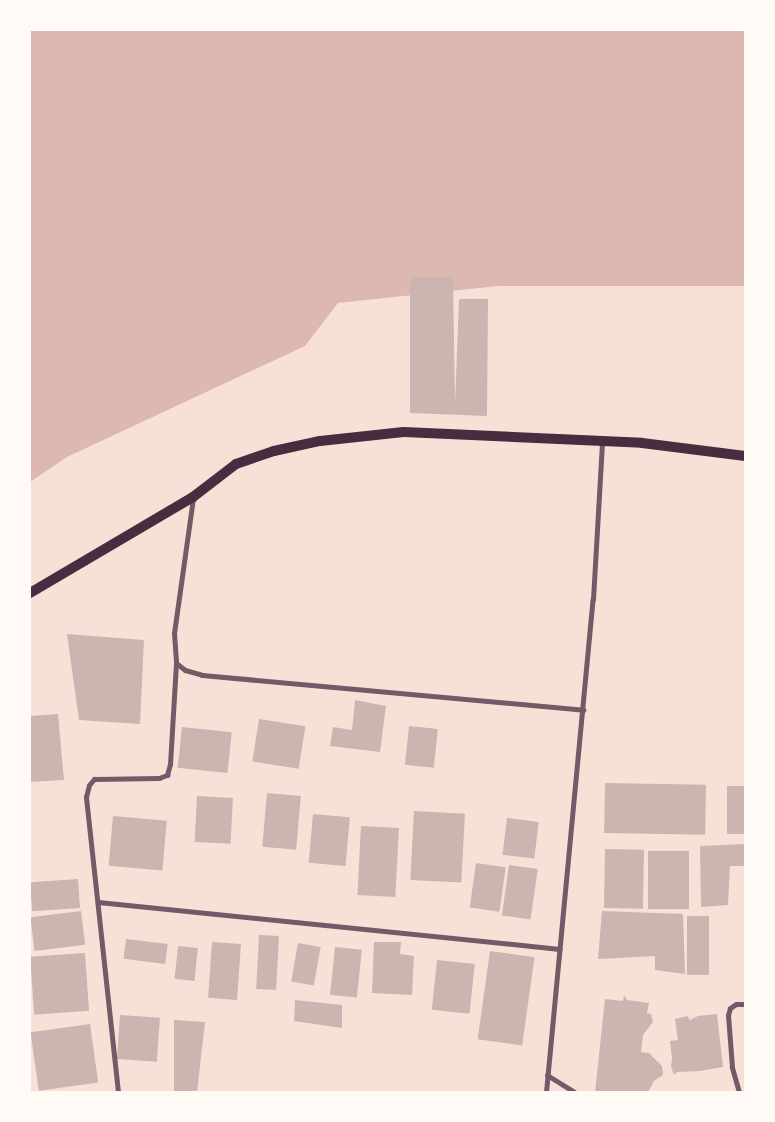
<!DOCTYPE html>
<style>
body{margin:0}
#map{position:relative;width:775px;height:1122px;overflow:hidden;background:#f7e1d7;font-family:Georgia,serif}
div>[style]{position:absolute}
.water>*{inset:0;background:#dcb8b0}
.building>*{inset:0;background:#ccb4b1;transform-origin:0 0}
.minor>*{height:5px;margin:-2.5px;padding:0 2.5px;transform-origin:2.5px;border-radius:2.5px;background:#755966}
.secondary>*{height:10px;margin:-5px;padding:0 5px;transform-origin:5px;border-radius:5px;background:#4a2c40}
span{translate:-50% -50%;white-space:nowrap;text-align:center;line-height:1.15;-webkit-text-stroke:5px #fffaf5;paint-order:stroke}
.frame{position:absolute;inset:0;border:31px solid #fffaf5;pointer-events:none}
</style>
<div id="map">
<div class="water">
<div style="clip-path:polygon(30px 30px,745px 30px,745px 286px,498px 286px,338px 303px,305px 346px,67px 457px,30px 482px)"></div>
</div>
<div class="building">
<div style="clip-path:polygon(410px 277px,453px 277px,455px 405px,459px 299px,488px 299px,487px 416px,410px 413px)"></div>
<div style="clip-path:polygon(67px 634px,144px 640px,140px 724px,79px 720px)"></div>
<div style="clip-path:polygon(355px 700px,386px 706px,380px 752px,330px 746px,333px 727px,352px 730px)"></div>
<div style="clip-path:polygon(58px 714px,64px 780px,30px 782px,30px 716px)"></div>
<div style="left:259px;top:719px;width:47px;height:43px;rotate:9deg"></div>
<div style="left:409px;top:726px;width:29px;height:39px;rotate:6deg"></div>
<div style="left:182px;top:727px;width:50px;height:41px;rotate:6deg"></div>
<div style="left:605px;top:783px;width:101px;height:50px;rotate:1deg"></div>
<div style="left:745px;top:786px;width:48px;height:18px;rotate:90deg"></div>
<div style="left:267px;top:793px;width:34px;height:54px;rotate:5deg"></div>
<div style="left:197px;top:796px;width:36px;height:46px;rotate:3deg"></div>
<div style="left:414px;top:811px;width:51px;height:69px;rotate:3deg"></div>
<div style="left:313px;top:814px;width:37px;height:49px;rotate:5deg"></div>
<div style="left:113px;top:816px;width:54px;height:50px;rotate:5deg"></div>
<div style="left:507px;top:818px;width:32px;height:37px;rotate:7deg"></div>
<div style="left:361px;top:826px;width:38px;height:69px;rotate:3deg"></div>
<div style="clip-path:polygon(745px 844px,745px 866px,730px 866px,728px 905px,701px 907px,700px 846px)"></div>
<div style="left:605px;top:849px;width:39px;height:59px;rotate:1deg"></div>
<div style="left:648px;top:851px;width:41px;height:58px"></div>
<div style="left:476px;top:863px;width:30px;height:45px;rotate:8deg"></div>
<div style="left:509px;top:865px;width:29px;height:51px;rotate:8deg"></div>
<div style="left:78px;top:879px;width:29px;height:48px;rotate:86deg"></div>
<div style="left:81px;top:911px;width:34px;height:51px;rotate:83deg"></div>
<div style="clip-path:polygon(602px 911px,683px 914px,685px 974px,655px 970px,655px 956px,598px 959px)"></div>
<div style="left:687px;top:916px;width:22px;height:59px"></div>
<div style="left:259px;top:935px;width:20px;height:54px;rotate:3deg"></div>
<div style="left:126px;top:939px;width:42px;height:20px;rotate:7deg"></div>
<div style="left:212px;top:942px;width:29px;height:56px;rotate:4deg"></div>
<div style="clip-path:polygon(374px 942px,401px 942px,400px 954px,414px 956px,412px 995px,372px 993px)"></div>
<div style="left:298px;top:943px;width:23px;height:39px;rotate:10deg"></div>
<div style="left:178px;top:946px;width:20px;height:33px;rotate:6deg"></div>
<div style="left:335px;top:947px;width:27px;height:48px;rotate:6deg"></div>
<div style="left:490px;top:951px;width:45px;height:89px;rotate:8deg"></div>
<div style="left:85px;top:953px;width:58px;height:55px;rotate:86deg"></div>
<div style="left:437px;top:960px;width:38px;height:50px;rotate:6deg"></div>
<div style="clip-path:polygon(624px 995px,627px 1000px,649px 1003px,647px 1013px,651px 1014px,653px 1022px,643px 1035px,641px 1052px,649px 1053px,662px 1066px,663px 1075px,654px 1081px,648px 1092px,595px 1092px,605px 999px,623px 1001px)"></div>
<div style="clip-path:polygon(295px 1000px,342px 1005px,342px 1028px,294px 1021px)"></div>
<div style="clip-path:polygon(717px 1014px,723px 1067px,699px 1071px,677px 1072px,674px 1075px,671px 1067px,672px 1058px,670px 1041px,678px 1040px,675px 1019px,687px 1016px,690px 1020px,698px 1016px)"></div>
<div style="left:120px;top:1015px;width:40px;height:44px;rotate:4deg"></div>
<div style="clip-path:polygon(174px 1020px,205px 1022px,197px 1092px,174px 1092px)"></div>
<div style="left:90px;top:1024px;width:59px;height:60px;rotate:82deg"></div>
</div>
<div class="minor">
<div style="left:193px;top:498px;width:136px;rotate:98deg"></div>
<div style="left:174px;top:633px;width:30px;rotate:86deg"></div>
<div style="left:176px;top:663px;width:11px;rotate:38deg"></div>
<div style="left:185px;top:670px;width:18px;rotate:16deg"></div>
<div style="left:202px;top:675px;width:383px;rotate:5.2deg"></div>
<div style="left:98px;top:902px;width:464px;rotate:5.8deg"></div>
<div style="left:547px;top:1075px;width:32px;rotate:32deg"></div>
<div style="left:118px;top:1092px;width:297px;rotate:-96.2deg"></div>
<div style="left:86px;top:797px;width:12px;rotate:-76deg"></div>
<div style="left:89px;top:785px;width:8px;rotate:-50deg"></div>
<div style="left:94px;top:779px;width:65px;rotate:-0.9deg"></div>
<div style="left:159px;top:778px;width:9px;rotate:-21deg"></div>
<div style="left:167px;top:775px;width:11px;rotate:-75deg"></div>
<div style="left:170px;top:764px;width:101px;rotate:-86.6deg"></div>
<div style="left:546px;top:1092px;width:495px;rotate:-84.6deg"></div>
<div style="left:593px;top:599px;width:158px;rotate:-86.7deg"></div>
<div style="left:739px;top:1092px;width:26px;rotate:-106deg"></div>
<div style="left:732px;top:1067px;width:52px;rotate:-94.4deg"></div>
<div style="left:728px;top:1015px;width:7px;rotate:-74deg"></div>
<div style="left:730px;top:1008px;width:7px;rotate:-34deg"></div>
<div style="left:736px;top:1004px;width:9px"></div>
</div>
<div class="secondary">
<div style="left:30px;top:593px;width:189px;rotate:-30.5deg"></div>
<div style="left:193px;top:497px;width:54px;rotate:-37.5deg"></div>
<div style="left:236px;top:464px;width:40px;rotate:-18.9deg"></div>
<div style="left:274px;top:451px;width:47px;rotate:-12.3deg"></div>
<div style="left:320px;top:441px;width:84px;rotate:-6.1deg"></div>
<div style="left:404px;top:432px;width:238px;rotate:2.6deg"></div>
<div style="left:642px;top:443px;width:104px;rotate:7.2deg"></div>
</div>
<div class="frame"></div>
</div>
